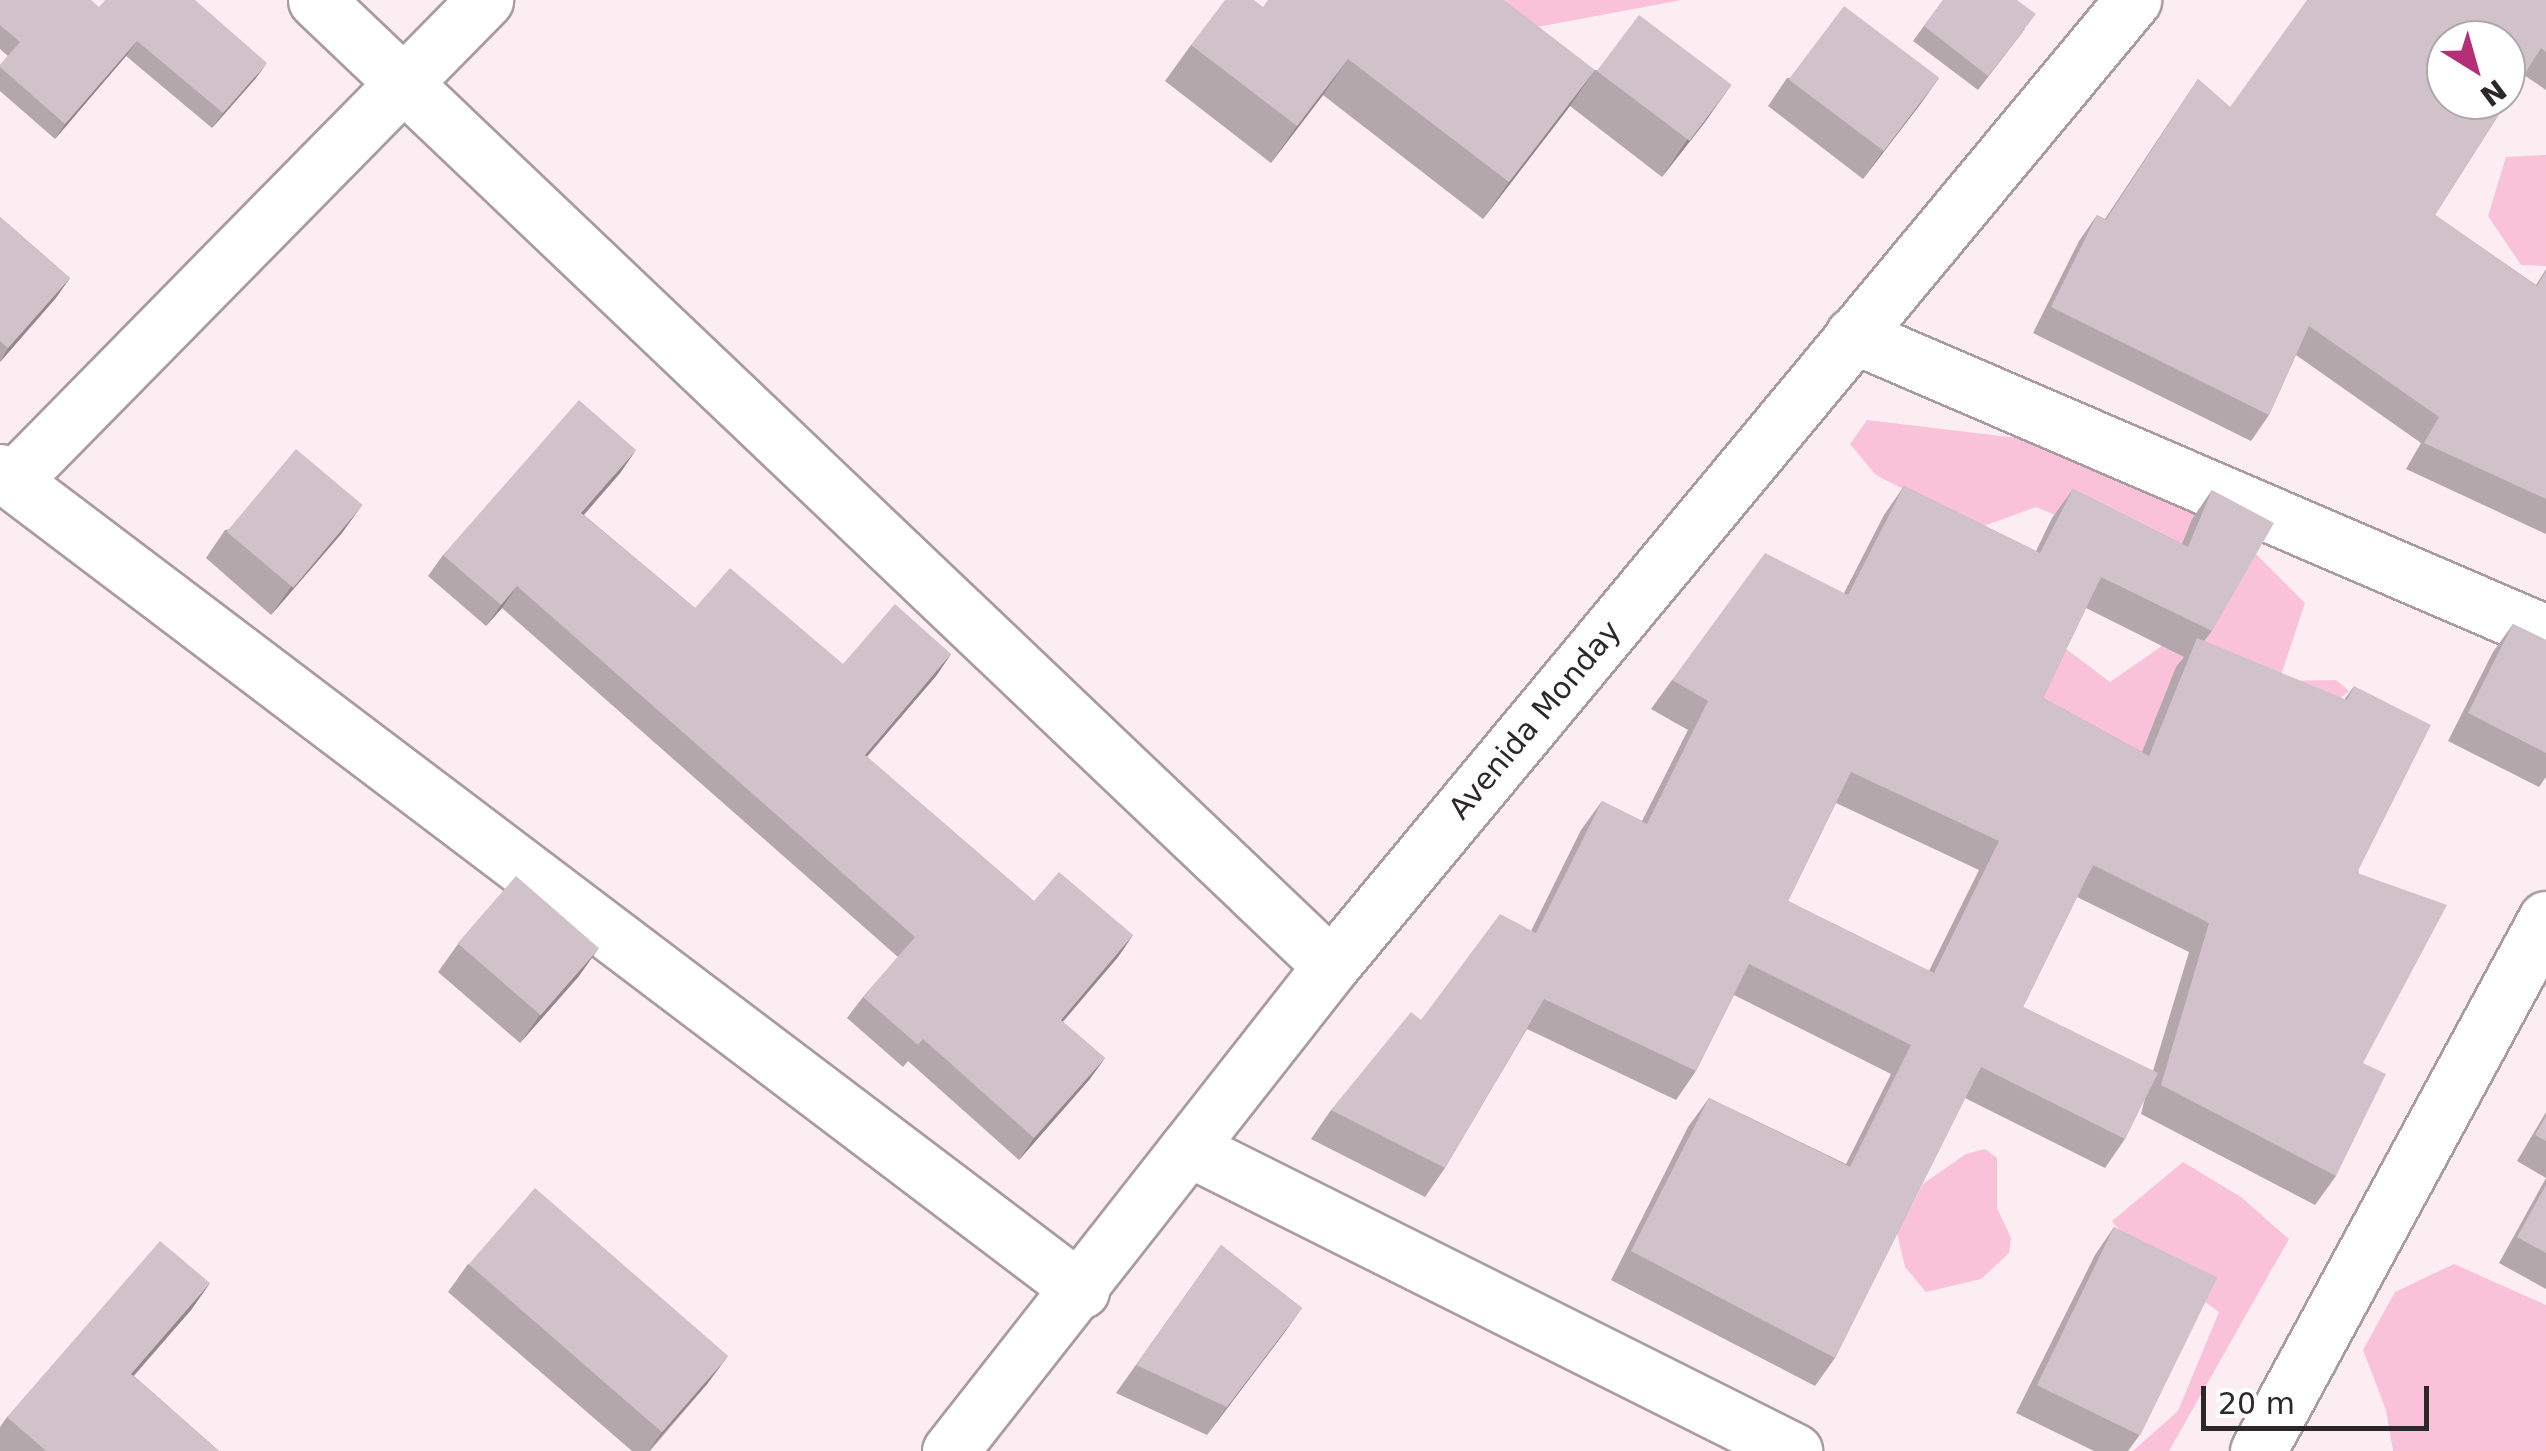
<!DOCTYPE html>
<style>
body{margin:0}
#map{position:relative;width:2546px;height:1451px;overflow:hidden;background:#fcedf3;font-family:"DejaVu Sans",sans-serif}
div>[style]{position:absolute}
.green>*{inset:0;background:#f9c2d8}
.roads{filter:drop-shadow(2px 0 #a99ba0) drop-shadow(-2px 0 #a99ba0) drop-shadow(0 2px #a99ba0) drop-shadow(0 -2px #a99ba0)}
.minor>*{height:55px;margin:-27.5px;padding:0 27.5px;transform-origin:27.5px;border-radius:27.5px;background:#fff}
.secondary>*{height:55px;margin:-27.5px;padding:0 27.5px;transform-origin:27.5px;border-radius:27.5px;background:#fff}
.wall>*{inset:0;background:#b3a7ac}
.shaded-wall>*{inset:0;background:#92888c}
.building>*{inset:0;background:#d0c2c8;transform-origin:0 0}
span{translate:-50% -50%;white-space:nowrap;text-align:center;line-height:1.15;-webkit-text-stroke:10px #fff;paint-order:stroke}
.street-label{font-size:30px;color:#2c2729}
.north{position:absolute;left:2426px;top:20px;width:100px;height:100px;box-sizing:border-box;background:#fff;border:2px solid #aba9a9;border-radius:50%;rotate:143deg;font-size:28px;font-weight:700;line-height:40px;text-align:center;color:#2c2729}
.north::after{content:'';display:block;margin:auto;width:35px;height:45px;background:#b43076;clip-path:polygon(50% 0,100% 100%,50% 72%,0 100%)}
.scale{position:absolute;left:2201px;top:1386px;width:228px;height:45px;box-sizing:border-box;border:5px solid #2c2729;border-top:0;padding-left:12px;font-size:30px;line-height:35px;white-space:nowrap;color:#2c2729;-webkit-text-stroke:8px #fff;paint-order:stroke}
</style>
<div id="map">
<div class="green">
<div style="clip-path:polygon(1480px 0,1681px 0,1505px 33px)"></div>
<div style="clip-path:polygon(2546px 155px,2546px 266px,2521px 265px,2488px 216px,2506px 157px)"></div>
<div style="clip-path:polygon(1867px 420px,2043px 441px,2196px 494px,2305px 603px,2279px 681px,2336px 680px,2349px 691px,2309px 726px,2134px 756px,2014px 719px,2005px 603px,2110px 682px,2211px 612px,2199px 575px,2036px 507px,1978px 528px,1876px 475px,1850px 444px)"></div>
<div style="clip-path:polygon(1985px 1149px,1997px 1158px,1997px 1208px,2011px 1238px,2009px 1253px,1981px 1279px,1926px 1292px,1905px 1267px,1897px 1233px,1923px 1184px,1966px 1154px)"></div>
<div style="clip-path:polygon(2183px 1162px,2241px 1197px,2289px 1239px,2169px 1451px,2133px 1451px,2178px 1411px,2219px 1312px,2141px 1256px,2112px 1221px)"></div>
<div style="clip-path:polygon(2454px 1264px,2546px 1305px,2546px 1451px,2393px 1451px,2386px 1410px,2363px 1350px,2395px 1292px)"></div>
</div>
<div class="roads">
<div class="minor">
<div style="left:316px;top:0;width:1401px;rotate:43.58deg"></div>
<div style="left:1853px;top:335px;width:754px;rotate:23.27deg"></div>
<div style="left:0;top:472px;width:1356px;rotate:37.12deg"></div>
<div style="left:12px;top:481px;width:675px;rotate:-45.48deg"></div>
<div style="left:1188px;top:1148px;width:678px;rotate:26.57deg"></div>
<div style="left:2258px;top:1451px;width:605px;rotate:-61.57deg"></div>
</div>
<div class="secondary">
<div style="left:950px;top:1451px;width:617px;rotate:-51.85deg"></div>
<div style="left:1331px;top:966px;width:1256px;rotate:-50.3deg"></div>
</div>
</div>
<div class="wall">
<div style="clip-path:polygon(0 0,99px 7px,256px 78px,212px 128px,126px 56px,55px 139px,0 91px,0 65px,8px 56px,0 49px)"></div>
<div style="clip-path:polygon(1943px 0,2025px 29px,1978px 90px,1913px 41px)"></div>
<div style="clip-path:polygon(2546px 0,2546px 90px,2524px 75px,2435px 215px,2536px 285px,2546px 269px,2546px 534px,2406px 469px,2421px 443px,2296px 355px,2269px 415px,2251px 441px,2033px 333px,2079px 241px,2097px 215px,2105px 219px,2198px 79px,2230px 107px)"></div>
<div style="clip-path:polygon(1263px 7px,1595px 70px,1731px 85px,1705px 122px,1662px 177px,1570px 106px,1483px 219px,1323px 95px,1271px 163px,1165px 81px,1191px 45px)"></div>
<div style="clip-path:polygon(1787px 78px,1939px 78px,1863px 179px,1768px 106px)"></div>
<div style="clip-path:polygon(0 217px,70px 278px,55px 299px,0 362px)"></div>
<div style="clip-path:polygon(621px 472px,584px 515px,695px 608px,843px 664px,951px 654px,936px 676px,867px 757px,1034px 901px,1133px 935px,1118px 957px,1063px 1022px,1105px 1058px,1089px 1080px,1019px 1160px,908px 1061px,903px 1067px,847px 1018px,863px 997px,898px 957px,502px 608px,486px 626px,428px 576px,443px 555px)"></div>
<div style="clip-path:polygon(evenodd,1904px 486px,2036px 551px,2052px 518px,2073px 489px,2182px 544px,2192px 519px,2212px 490px,2212px 631px,2204px 641px,2344px 700px,2354px 686px,2363px 1063px,2336px 1176px,2315px 1205px,2141px 1114px,2145px 1098px,2125px 1139px,2105px 1168px,1965px 1098px,1835px 1358px,1815px 1386px,1611px 1280px,1688px 1127px,1709px 1098px,1846px 1164px,1891px 1074px,1734px 995px,1696px 1071px,1676px 1100px,1527px 1029px,1445px 1168px,1425px 1197px,1311px 1139px,1331px 1110px,1421px 1020px,1531px 931px,1581px 830px,1602px 801px,1642px 821px,1688px 730px,1651px 709px,1672px 680px,1844px 593px,1884px 515px,1904px 486px,2086px 608px,2184px 657px,2176px 667px,2142px 752px,2043px 698px,2086px 608px,1904px 486px,1836px 803px,1979px 870px,1929px 971px,1788px 901px,1836px 803px,1904px 486px,2077px 897px,2189px 952px,2153px 1071px,2023px 1007px,2077px 897px)"></div>
<div style="clip-path:polygon(362px 505px,342px 533px,271px 615px,206px 558px,225px 530px)"></div>
<div style="clip-path:polygon(2513px 624px,2546px 640px,2546px 777px,2539px 787px,2448px 741px,2493px 652px)"></div>
<div style="clip-path:polygon(458px 944px,579px 976px,520px 1043px,438px 972px)"></div>
<div style="clip-path:polygon(2546px 1112px,2546px 1178px,2517px 1161px)"></div>
<div style="clip-path:polygon(2546px 1178px,2546px 1289px,2499px 1263px)"></div>
<div style="clip-path:polygon(2114px 1227px,2139px 1436px,2128px 1451px,2094px 1451px,2016px 1413px,2095px 1255px)"></div>
<div style="clip-path:polygon(1221px 1245px,1302px 1308px,1207px 1435px,1116px 1393px)"></div>
<div style="clip-path:polygon(468px 1264px,708px 1383px,650px 1451px,632px 1451px,448px 1292px)"></div>
<div style="clip-path:polygon(210px 1283px,191px 1310px,134px 1376px,219px 1451px,0 1451px,0 1427px,7px 1417px)"></div>
</div>
<div class="shaded-wall">
<div style="clip-path:polygon(137px 41px,126px 56px,55px 139px,65px 124px)"></div>
<div style="clip-path:polygon(1348px 59px,1323px 95px,1271px 163px,1297px 126px)"></div>
<div style="clip-path:polygon(267px 63px,256px 78px,212px 128px,223px 113px)"></div>
<div style="clip-path:polygon(1595px 70px,1570px 106px,1483px 219px,1509px 182px)"></div>
<div style="clip-path:polygon(1939px 78px,1919px 106px,1863px 179px,1883px 151px)"></div>
<div style="clip-path:polygon(1731px 85px,1705px 122px,1662px 177px,1687px 140px)"></div>
<div style="clip-path:polygon(70px 278px,55px 299px,0 362px,8px 348px)"></div>
<div style="clip-path:polygon(636px 450px,621px 472px,566px 535px,581px 513px)"></div>
<div style="clip-path:polygon(362px 505px,342px 533px,271px 615px,291px 587px)"></div>
<div style="clip-path:polygon(517px 586px,502px 608px,486px 626px,501px 605px)"></div>
<div style="clip-path:polygon(951px 654px,936px 676px,849px 777px,865px 755px)"></div>
<div style="clip-path:polygon(1133px 935px,1118px 957px,1045px 1042px,1061px 1020px)"></div>
<div style="clip-path:polygon(599px 948px,579px 976px,520px 1043px,540px 1015px)"></div>
<div style="clip-path:polygon(1105px 1058px,1089px 1080px,1019px 1160px,1034px 1138px)"></div>
<div style="clip-path:polygon(210px 1283px,191px 1310px,112px 1400px,131px 1374px)"></div>
<div style="clip-path:polygon(1302px 1308px,1282px 1336px,1207px 1435px,1227px 1407px)"></div>
<div style="clip-path:polygon(728px 1356px,708px 1383px,648px 1451px,662px 1432px)"></div>
</div>
<div class="building">
<div style="clip-path:polygon(0 0,91px 0,99px 7px,105px 0,195px 0,267px 63px,223px 113px,137px 41px,65px 124px,0 67px,0 65px,20px 42px,0 25px)"></div>
<div style="clip-path:polygon(1225px 0,1254px 0,1263px 7px,1268px 0,1504px 0,1595px 70px,1509px 182px,1348px 59px,1297px 126px,1191px 45px)"></div>
<div style="clip-path:polygon(1943px 0,2017px 0,2036px 14px,1988px 76px,1924px 26px)"></div>
<div style="clip-path:polygon(evenodd,2307px 0,2546px 0,2546px 52px,2541px 48px,2435px 215px,2537px 286px,2546px 271px,2546px 499px,2424px 443px,2439px 417px,2309px 326px,2269px 415px,2051px 307px,2097px 215px,2106px 220px,2198px 79px,2230px 107px,2307px 0,2446px 40px,2506px 40px,2506px 100px,2446px 100px,2446px 40px)"></div>
<div style="left:1844px;top:6px;width:119px;height:92px;rotate:37deg"></div>
<div style="left:1639px;top:15px;width:116px;height:70px;rotate:37deg"></div>
<div style="clip-path:polygon(0 217px,70px 278px,8px 348px,0 341px)"></div>
<div style="clip-path:polygon(579px 400px,636px 450px,581px 513px,695px 608px,730px 568px,843px 664px,895px 604px,951px 654px,865px 755px,1034px 901px,1059px 872px,1133px 935px,1061px 1020px,1105px 1058px,1034px 1138px,923px 1039px,918px 1045px,863px 997px,915px 937px,517px 586px,501px 605px,443px 555px)"></div>
<div style="left:296px;top:449px;width:87px;height:108px;rotate:40deg"></div>
<div style="clip-path:polygon(evenodd,1904px 486px,2040px 553px,2073px 489px,2188px 547px,2212px 490px,2274px 523px,2212px 631px,2101px 577px,2043px 698px,2149px 756px,2197px 638px,2347px 700px,2354px 686px,2431px 725px,2357px 873px,2447px 905px,2363px 1063px,2386px 1074px,2336px 1176px,2161px 1085px,2209px 923px,2093px 865px,2023px 1007px,2158px 1073px,2125px 1139px,1981px 1067px,1835px 1358px,1631px 1251px,1709px 1098px,1850px 1167px,1911px 1045px,1749px 964px,1696px 1071px,1544px 999px,1445px 1168px,1331px 1110px,1411px 1012px,1421px 1020px,1500px 914px,1536px 933px,1602px 801px,1647px 824px,1708px 701px,1672px 680px,1765px 553px,1848px 595px,1904px 486px,1851px 772px,1999px 841px,1934px 973px,1788px 901px,1851px 772px)"></div>
<div style="clip-path:polygon(2513px 624px,2546px 640px,2546px 753px,2468px 713px)"></div>
<div style="left:516px;top:876px;width:110px;height:89px;rotate:41deg"></div>
<div style="clip-path:polygon(2546px 1116px,2546px 1141px,2535px 1135px)"></div>
<div style="clip-path:polygon(2546px 1185px,2546px 1253px,2517px 1237px)"></div>
<div style="left:535px;top:1188px;width:256px;height:101px;rotate:41deg"></div>
<div style="left:2114px;top:1227px;width:115px;height:176px;rotate:26deg"></div>
<div style="clip-path:polygon(160px 1241px,210px 1283px,131px 1374px,219px 1451px,46px 1451px,7px 1417px)"></div>
<div style="clip-path:polygon(1221px 1245px,1302px 1308px,1227px 1407px,1136px 1365px)"></div>
</div>
<div class="street-label">
<span style="left:1535px;top:720px;rotate:-50deg">Avenida Monday</span>
</div>
<div class="north">N</div>
<div class="scale">20 m</div>
</div>
